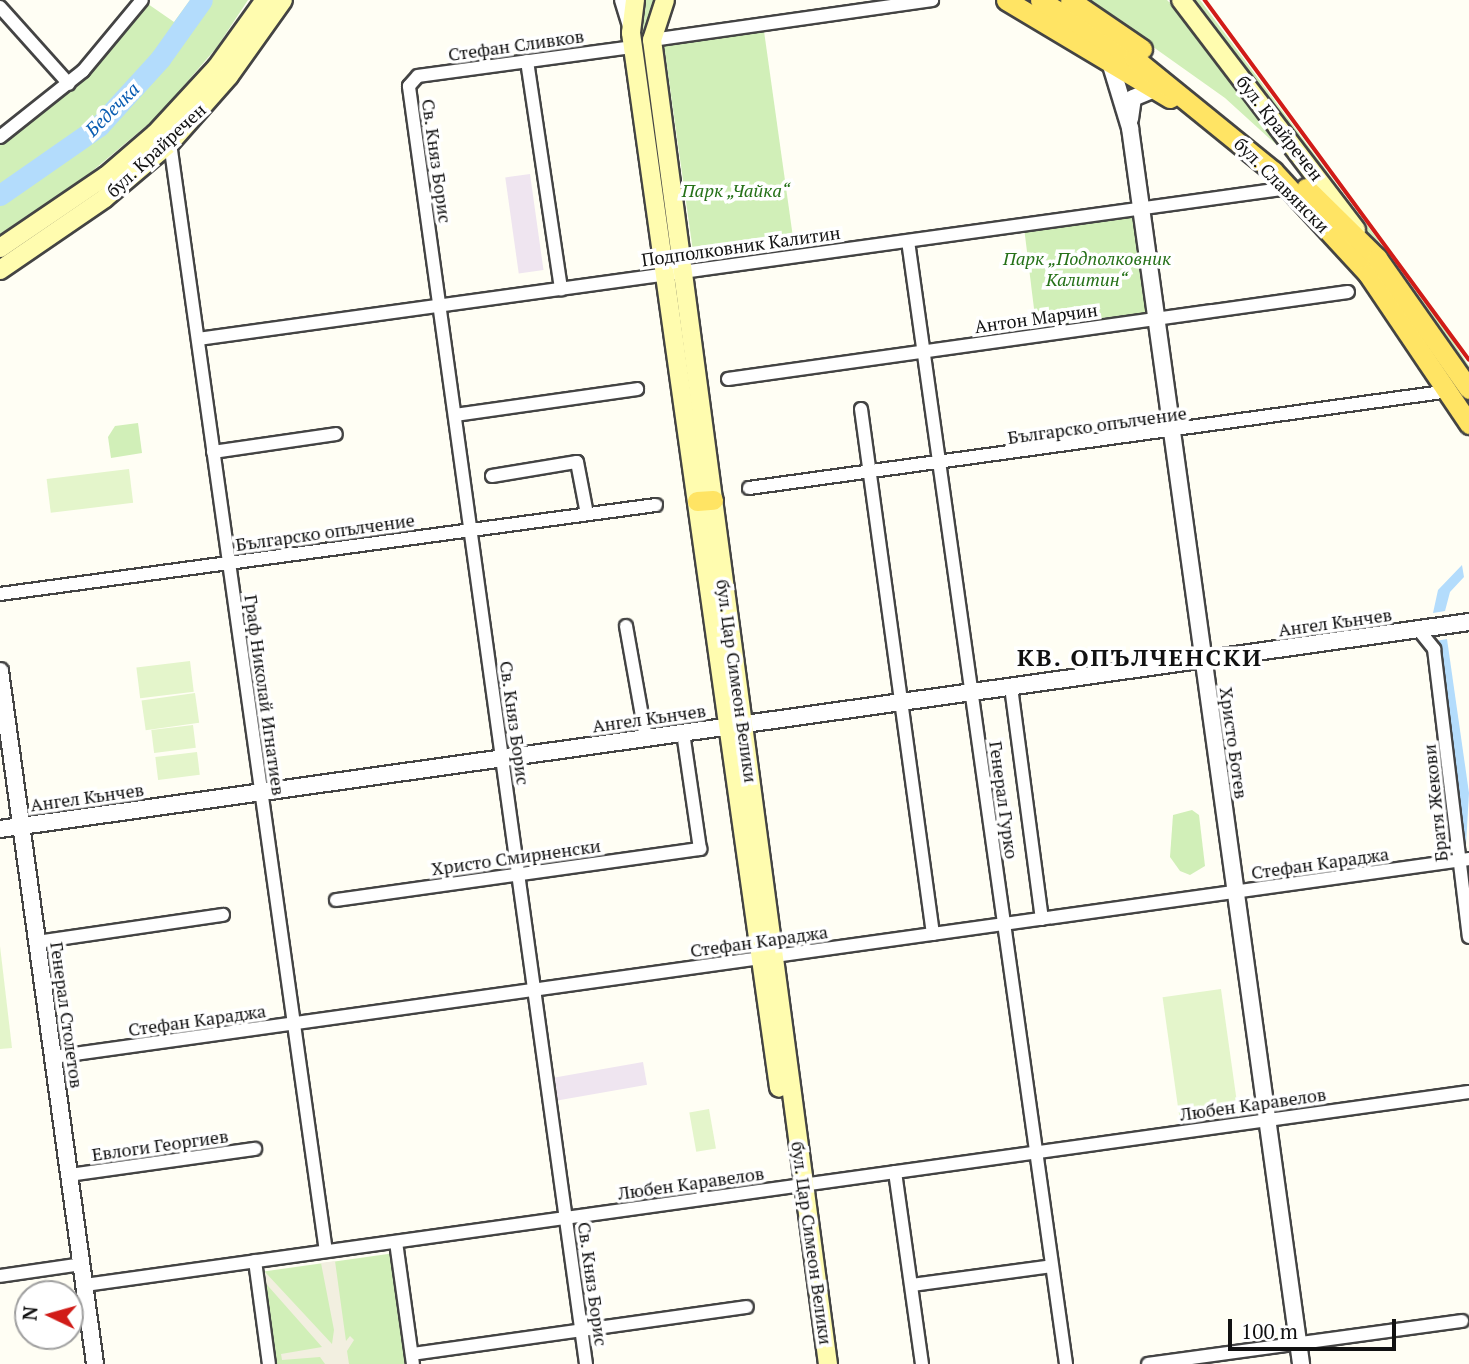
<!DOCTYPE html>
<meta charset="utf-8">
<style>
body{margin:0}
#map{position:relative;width:1469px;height:1364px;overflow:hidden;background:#fffef4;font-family:"PT Serif",serif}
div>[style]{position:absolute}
.industrial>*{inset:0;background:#efe5f0;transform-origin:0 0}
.green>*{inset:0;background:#d1efb8;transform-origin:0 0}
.pitch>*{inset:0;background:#e4f5cb;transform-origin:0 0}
.plaza>*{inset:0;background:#f2efe0}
.water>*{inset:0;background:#b3dcfc}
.river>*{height:21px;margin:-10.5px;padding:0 10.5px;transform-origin:10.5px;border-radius:10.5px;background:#b3dcfc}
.roads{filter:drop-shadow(2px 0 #444) drop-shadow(-2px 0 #444) drop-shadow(0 2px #444) drop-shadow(0 -2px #444)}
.minor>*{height:12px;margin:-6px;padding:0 6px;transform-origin:6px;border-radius:6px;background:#fff}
.tertiary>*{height:16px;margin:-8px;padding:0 8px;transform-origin:8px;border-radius:8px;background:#fff}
.secondary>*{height:18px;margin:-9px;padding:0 9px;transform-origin:9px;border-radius:9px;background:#fffcaf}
.primary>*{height:19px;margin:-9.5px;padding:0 9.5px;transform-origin:9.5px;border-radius:9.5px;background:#ffe464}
.rail>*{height:3.5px;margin:-1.75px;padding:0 1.75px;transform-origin:1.75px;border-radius:1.75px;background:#d11c18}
span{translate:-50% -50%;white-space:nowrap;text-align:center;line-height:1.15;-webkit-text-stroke:7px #fff;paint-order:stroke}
.street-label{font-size:18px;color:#111}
.park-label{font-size:18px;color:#257118;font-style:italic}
.water-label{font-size:19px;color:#0a5db2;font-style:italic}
.district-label{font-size:24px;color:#111;font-weight:700;letter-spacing:2px}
.north{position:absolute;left:14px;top:1280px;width:70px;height:70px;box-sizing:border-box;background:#fff;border:2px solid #a0a0a0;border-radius:50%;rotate:275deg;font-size:19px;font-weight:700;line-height:28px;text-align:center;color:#111}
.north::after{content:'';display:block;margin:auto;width:24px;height:32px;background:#d11c18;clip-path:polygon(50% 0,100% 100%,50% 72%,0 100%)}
.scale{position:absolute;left:1228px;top:1319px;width:168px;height:32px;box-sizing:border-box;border:4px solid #111;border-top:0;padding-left:9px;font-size:21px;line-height:24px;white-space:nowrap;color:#111;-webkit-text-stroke:5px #fff;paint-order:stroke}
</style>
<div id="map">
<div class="industrial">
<div style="left:530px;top:174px;width:97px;height:25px;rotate:82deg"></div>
<div style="left:643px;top:1062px;width:23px;height:91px;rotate:80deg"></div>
</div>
<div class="green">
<div style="clip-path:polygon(190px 0,248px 0,217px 47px,158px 116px,90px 173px,0 234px,0 142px,80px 81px,148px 4px,174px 22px)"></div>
<div style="clip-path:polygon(640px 0,662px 0,652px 31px,672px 262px,638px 40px)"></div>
<div style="clip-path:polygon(1087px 0,1167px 0,1203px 36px,1301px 167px,1225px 98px)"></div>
<div style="clip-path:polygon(1188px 0,1200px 0,1450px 337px,1469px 366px,1469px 375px)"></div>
<div style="left:764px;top:31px;width:206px;height:101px;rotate:82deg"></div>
<div style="left:1137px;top:212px;width:101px;height:114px;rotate:83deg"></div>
<div style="clip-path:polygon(138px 423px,142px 453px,111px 458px,108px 437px,115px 426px)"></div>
<div style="clip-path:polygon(1192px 810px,1199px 815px,1205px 866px,1190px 875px,1180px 871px,1170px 857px,1173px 815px)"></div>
<div style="clip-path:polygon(395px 1253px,410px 1364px,273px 1364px,260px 1272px)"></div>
</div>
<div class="pitch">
<div style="left:129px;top:469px;width:34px;height:83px;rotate:83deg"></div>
<div style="left:190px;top:661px;width:31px;height:54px;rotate:83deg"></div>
<div style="left:195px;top:693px;width:30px;height:54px;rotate:82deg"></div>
<div style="left:193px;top:725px;width:23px;height:42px;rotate:83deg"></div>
<div style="left:197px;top:752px;width:23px;height:42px;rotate:83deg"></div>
<div style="clip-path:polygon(0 946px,12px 1048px,0 1049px)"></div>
<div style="left:1221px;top:989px;width:122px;height:59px;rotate:82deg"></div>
<div style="left:709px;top:1109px;width:40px;height:20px;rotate:80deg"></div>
</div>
<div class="plaza">
<div style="clip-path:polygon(335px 1261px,346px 1341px,350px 1336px,354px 1340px,347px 1351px,349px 1364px,325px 1364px,320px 1357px,282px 1360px,281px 1354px,322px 1347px,261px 1278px,265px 1272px,332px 1344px,334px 1330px,321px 1263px)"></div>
</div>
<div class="water">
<div style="clip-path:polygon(1462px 565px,1464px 577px,1450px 592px,1445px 611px,1433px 613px,1438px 590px)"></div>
<div style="clip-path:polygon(1447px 639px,1469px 793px,1466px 845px,1436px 641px)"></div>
</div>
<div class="river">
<div style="left:0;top:195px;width:121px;rotate:-34.9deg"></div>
<div style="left:99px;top:126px;width:91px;rotate:-47.7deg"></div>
<div style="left:160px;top:59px;width:72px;rotate:-54.6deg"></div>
</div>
<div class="roads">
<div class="minor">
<div style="left:621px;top:0;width:27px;rotate:73deg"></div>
<div style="left:0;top:7px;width:103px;rotate:48.1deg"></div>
<div style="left:652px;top:40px;width:283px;rotate:-8.1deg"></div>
<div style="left:527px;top:61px;width:231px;rotate:81.5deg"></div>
<div style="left:0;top:137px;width:106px;rotate:-38.5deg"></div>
<div style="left:83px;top:71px;width:92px;rotate:-50.3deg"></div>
<div style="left:170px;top:143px;width:1119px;rotate:81.99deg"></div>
<div style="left:908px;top:241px;width:1134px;rotate:81.99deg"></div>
<div style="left:198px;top:339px;width:1101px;rotate:-7.88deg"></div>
<div style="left:728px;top:379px;width:626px;rotate:-7.99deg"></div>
<div style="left:861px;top:409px;width:530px;rotate:82.19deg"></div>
<div style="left:455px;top:415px;width:184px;rotate:-8.1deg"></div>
<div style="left:213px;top:452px;width:124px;rotate:-8.3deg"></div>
<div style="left:492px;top:476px;width:86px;rotate:-9.4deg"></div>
<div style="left:577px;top:462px;width:53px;rotate:79.1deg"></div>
<div style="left:749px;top:488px;width:708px;rotate:-7.88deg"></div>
<div style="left:0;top:594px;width:662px;rotate:-7.73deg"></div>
<div style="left:626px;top:626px;width:114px;rotate:79.9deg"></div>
<div style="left:1418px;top:629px;width:26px;rotate:51deg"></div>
<div style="left:1434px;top:649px;width:290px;rotate:83.1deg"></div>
<div style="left:1011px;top:687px;width:234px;rotate:82.4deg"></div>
<div style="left:336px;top:900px;width:368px;rotate:-8deg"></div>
<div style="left:700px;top:849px;width:117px;rotate:-98.3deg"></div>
<div style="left:37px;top:942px;width:188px;rotate:-8.3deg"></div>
<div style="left:53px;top:1057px;width:1430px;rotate:-7.96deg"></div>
<div style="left:895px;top:1172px;width:194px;rotate:82deg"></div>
<div style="left:69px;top:1175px;width:188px;rotate:-8deg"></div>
<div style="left:396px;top:1242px;width:123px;rotate:82.1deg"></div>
<div style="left:255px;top:1261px;width:104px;rotate:82.3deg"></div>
<div style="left:0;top:1276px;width:83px;rotate:-8.3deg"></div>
<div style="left:85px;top:1285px;width:1397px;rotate:-7.94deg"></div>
<div style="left:912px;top:1285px;width:141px;rotate:-7.7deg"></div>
<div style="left:412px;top:1354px;width:338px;rotate:-8deg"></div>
<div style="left:586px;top:1364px;width:1290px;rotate:-97.89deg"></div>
<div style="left:409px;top:86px;width:13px;rotate:-48deg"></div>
<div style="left:418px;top:76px;width:217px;rotate:-7.7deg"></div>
<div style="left:1148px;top:1364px;width:317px;rotate:-7.8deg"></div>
</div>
<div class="tertiary">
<div style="left:1110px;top:62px;width:69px;rotate:73.1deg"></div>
<div style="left:1130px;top:128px;width:1248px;rotate:82.12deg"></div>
<div style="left:1130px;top:119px;width:21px;rotate:-82deg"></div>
<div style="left:1133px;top:98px;width:23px;rotate:-23deg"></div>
<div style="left:0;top:671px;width:699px;rotate:82.19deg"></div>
<div style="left:0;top:829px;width:1484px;rotate:-8.02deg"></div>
</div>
<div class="secondary">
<div style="left:635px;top:0;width:33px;rotate:97deg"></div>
<div style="left:631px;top:33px;width:1065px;rotate:82.01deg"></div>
<div style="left:665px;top:0;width:42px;rotate:108deg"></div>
<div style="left:652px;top:40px;width:1336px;rotate:82.43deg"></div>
<div style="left:1181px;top:0;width:289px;rotate:52.7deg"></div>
<div style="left:0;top:248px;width:128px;rotate:-34.2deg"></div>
<div style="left:106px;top:176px;width:65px;rotate:-40.6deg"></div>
<div style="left:155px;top:134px;width:91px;rotate:-47.2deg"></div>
<div style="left:217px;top:67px;width:82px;rotate:-54.4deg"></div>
<div style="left:0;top:270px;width:127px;rotate:-34.4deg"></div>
<div style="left:105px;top:198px;width:85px;rotate:-40.2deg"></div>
<div style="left:170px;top:143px;width:89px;rotate:-48.6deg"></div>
<div style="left:229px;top:76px;width:93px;rotate:-54.6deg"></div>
</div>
<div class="primary">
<div style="left:1006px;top:0;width:191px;rotate:30.9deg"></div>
<div style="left:1040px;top:0;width:110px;rotate:31.7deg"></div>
<div style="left:1134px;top:58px;width:179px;rotate:39.1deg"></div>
<div style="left:1273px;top:171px;width:140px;rotate:47.3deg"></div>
<div style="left:1368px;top:274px;width:181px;rotate:56deg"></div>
<div style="left:1070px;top:0;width:87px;rotate:34.2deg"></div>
<div style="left:1306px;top:188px;width:100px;rotate:44.6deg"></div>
<div style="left:1377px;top:258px;width:160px;rotate:54.9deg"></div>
<div style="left:697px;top:501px;width:16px;rotate:-4deg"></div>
</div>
</div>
<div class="rail">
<div style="left:1205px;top:0;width:446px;rotate:53.7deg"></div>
</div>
<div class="street-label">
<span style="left:516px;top:45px;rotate:-8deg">Стефан Сливков</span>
<span style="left:1280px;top:128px;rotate:52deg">бул. Крайречен</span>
<span style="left:156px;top:150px;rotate:-43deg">бул. Крайречен</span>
<span style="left:437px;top:161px;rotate:82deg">Св. Княз Борис</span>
<span style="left:1282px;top:185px;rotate:45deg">бул. Славянски</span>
<span style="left:741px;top:246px;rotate:-8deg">Подполковник Калитин</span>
<span style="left:1036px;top:318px;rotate:-8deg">Антон Марчин</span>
<span style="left:1097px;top:425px;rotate:-8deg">Българско опълчение</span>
<span style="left:325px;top:532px;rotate:-8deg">Българско опълчение</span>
<span style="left:1335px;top:622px;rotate:-8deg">Ангел Кънчев</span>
<span style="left:737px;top:681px;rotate:82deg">бул. Цар Симеон Велики</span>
<span style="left:265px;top:695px;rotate:82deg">Граф Николай Игнатиев</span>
<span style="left:649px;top:718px;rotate:-8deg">Ангел Кънчев</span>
<span style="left:515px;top:723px;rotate:82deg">Св. Княз Борис</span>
<span style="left:1234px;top:743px;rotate:82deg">Христо Ботев</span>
<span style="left:87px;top:797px;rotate:-8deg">Ангел Кънчев</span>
<span style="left:1004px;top:800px;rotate:82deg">Генерал Гурко</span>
<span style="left:1435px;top:803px;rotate:-96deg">Братя Жекови</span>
<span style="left:516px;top:857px;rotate:-8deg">Христо Смирненски</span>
<span style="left:1320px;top:863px;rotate:-8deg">Стефан Караджа</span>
<span style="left:759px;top:941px;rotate:-8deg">Стефан Караджа</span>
<span style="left:67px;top:1015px;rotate:82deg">Генерал Столетов</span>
<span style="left:197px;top:1020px;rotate:-8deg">Стефан Караджа</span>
<span style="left:1253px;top:1104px;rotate:-8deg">Любен Каравелов</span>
<span style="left:160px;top:1145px;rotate:-8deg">Евлоги Георгиев</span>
<span style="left:691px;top:1183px;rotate:-8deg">Любен Каравелов</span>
<span style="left:812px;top:1243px;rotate:82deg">бул. Цар Симеон Велики</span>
<span style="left:593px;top:1284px;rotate:82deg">Св. Княз Борис</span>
</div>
<div class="park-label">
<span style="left:736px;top:190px">Парк „Чайка“</span>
<span style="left:1087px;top:269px">Парк „Подполковник<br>Калитин“</span>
</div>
<div class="water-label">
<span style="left:112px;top:109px;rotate:-45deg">Бедечка</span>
</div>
<div class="district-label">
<span style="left:1140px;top:658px">КВ. ОПЪЛЧЕНСКИ</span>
</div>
<div class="north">N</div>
<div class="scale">100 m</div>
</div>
